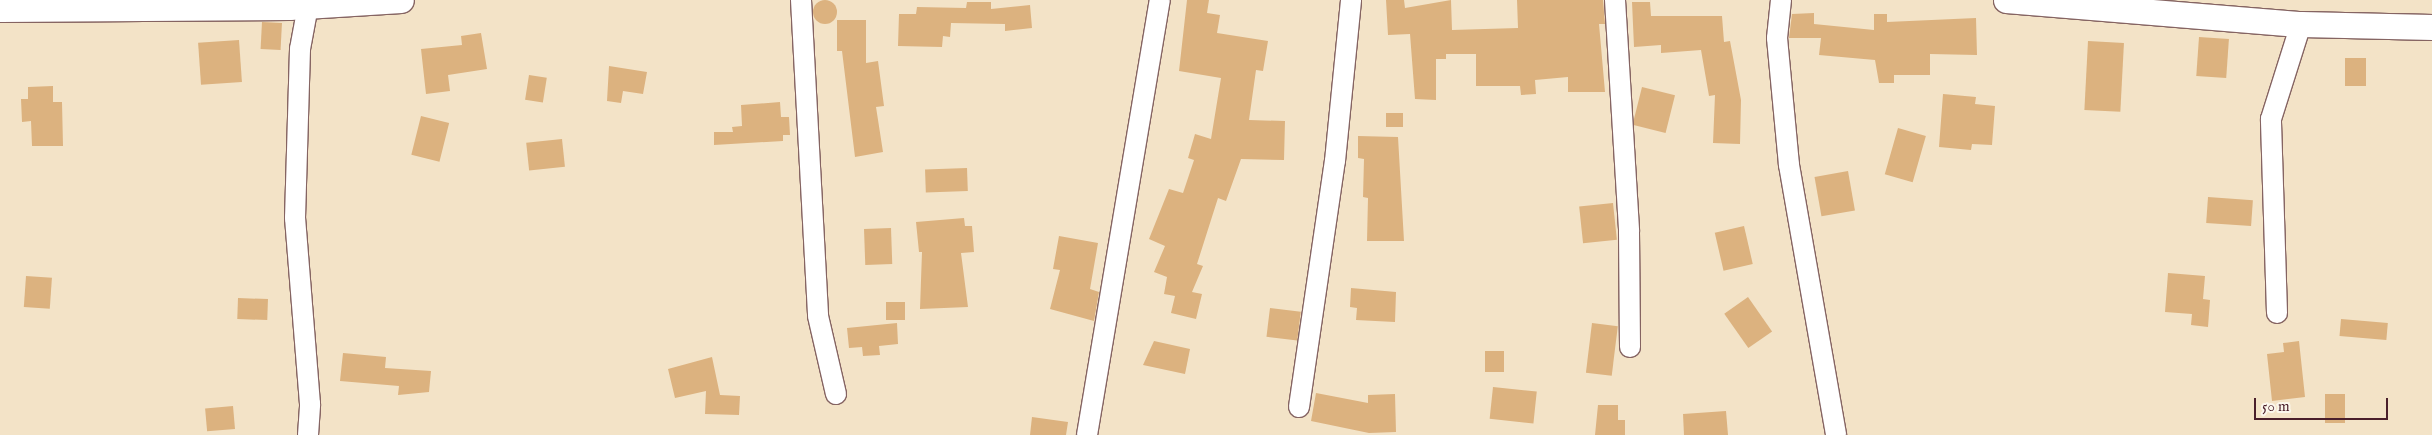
<!DOCTYPE html>
<style>
body{margin:0}
#map{position:relative;width:2432px;height:435px;overflow:hidden;background:#f3e3c7;font-family:"IM FELL English",serif}
div>[style]{position:absolute}
.building>*{inset:0;background:#dcb27f;transform-origin:0 0}
.round{border-radius:50%}
.roads{filter:drop-shadow(1px 0 #856462) drop-shadow(-1px 0 #856462) drop-shadow(0 1px #856462) drop-shadow(0 -1px #856462)}
.minor>*{height:20px;margin:-10px;padding:0 10px;transform-origin:10px;border-radius:10px;background:#fff}
.major>*{height:25px;margin:-12.5px;padding:0 12.5px;transform-origin:12.5px;border-radius:12.5px;background:#fff}
span{translate:-50% -50%;white-space:nowrap;text-align:center;line-height:1.15;-webkit-text-stroke:5px #fbf7ec;paint-order:stroke}
.scale{position:absolute;left:2254px;top:398px;width:134px;height:22px;box-sizing:border-box;border:2px solid #4a1f2b;border-top:0;padding-left:6px;font-size:15px;line-height:18px;white-space:nowrap;color:#4a1f2b;-webkit-text-stroke:4px #fbf7ec;paint-order:stroke}
</style>
<div id="map">
<div class="building">
<div style="clip-path:polygon(1187px 0,1209px 0,1207px 13px,1220px 15px,1217px 33px,1268px 41px,1263px 71px,1256px 70px,1249px 120px,1285px 121px,1284px 160px,1241px 159px,1226px 201px,1218px 198px,1197px 264px,1203px 266px,1192px 292px,1202px 294px,1196px 319px,1171px 313px,1175px 296px,1164px 294px,1167px 277px,1154px 272px,1165px 246px,1149px 239px,1169px 189px,1183px 193px,1194px 160px,1188px 158px,1195px 134px,1211px 139px,1221px 78px,1179px 71px)"></div>
<div style="clip-path:polygon(1386px 0,1404px 0,1405px 8px,1451px 0,1452px 30px,1518px 28px,1517px 0,1603px 0,1605px 24px,1599px 24px,1605px 92px,1568px 92px,1568px 77px,1535px 80px,1536px 94px,1521px 95px,1520px 86px,1476px 86px,1476px 54px,1446px 54px,1446px 59px,1436px 59px,1436px 100px,1415px 99px,1410px 34px,1388px 35px)"></div>
<div class="round" style="left:813px;top:0;width:24px;height:24px"></div>
<div style="clip-path:polygon(967px 2px,991px 2px,991px 9px,1030px 5px,1032px 28px,1005px 31px,1005px 24px,951px 23px,950px 37px,943px 36px,942px 47px,898px 46px,899px 14px,916px 14px,917px 7px,966px 8px)"></div>
<div style="clip-path:polygon(1632px 2px,1650px 2px,1651px 16px,1722px 16px,1724px 42px,1730px 41px,1741px 100px,1740px 144px,1713px 143px,1715px 95px,1709px 96px,1701px 50px,1661px 53px,1661px 45px,1634px 47px)"></div>
<div style="clip-path:polygon(1814px 13px,1814px 24px,1874px 30px,1874px 14px,1887px 14px,1887px 22px,1976px 18px,1977px 55px,1930px 54px,1930px 75px,1894px 75px,1894px 83px,1879px 83px,1875px 60px,1819px 55px,1821px 38px,1789px 38px,1792px 14px)"></div>
<div style="clip-path:polygon(837px 20px,866px 20px,866px 63px,878px 61px,884px 106px,876px 107px,883px 152px,855px 157px,842px 51px,837px 51px)"></div>
<div style="left:262px;top:22px;width:20px;height:27px;rotate:3deg"></div>
<div style="clip-path:polygon(481px 33px,487px 69px,448px 75px,450px 91px,426px 94px,421px 49px,462px 45px,461px 36px)"></div>
<div style="left:2199px;top:37px;width:30px;height:39px;rotate:4deg"></div>
<div style="left:239px;top:40px;width:42px;height:41px;rotate:86deg"></div>
<div style="left:2088px;top:41px;width:36px;height:69px;rotate:3deg"></div>
<div style="left:2345px;top:58px;width:21px;height:28px"></div>
<div style="clip-path:polygon(609px 66px,647px 72px,643px 94px,623px 91px,621px 103px,607px 101px)"></div>
<div style="left:529px;top:75px;width:18px;height:25px;rotate:9deg"></div>
<div style="clip-path:polygon(53px 86px,53px 102px,62px 102px,63px 146px,32px 146px,31px 121px,22px 122px,21px 99px,28px 99px,28px 87px)"></div>
<div style="left:1642px;top:87px;width:34px;height:39px;rotate:14deg"></div>
<div style="clip-path:polygon(1943px 94px,1976px 97px,1975px 104px,1995px 106px,1992px 145px,1972px 144px,1971px 150px,1939px 147px)"></div>
<div style="clip-path:polygon(780px 102px,781px 117px,789px 117px,790px 135px,783px 135px,783px 141px,714px 145px,714px 132px,733px 132px,732px 127px,742px 126px,741px 105px)"></div>
<div style="left:1386px;top:113px;width:17px;height:14px"></div>
<div style="left:421px;top:116px;width:29px;height:40px;rotate:14deg"></div>
<div style="left:1898px;top:128px;width:29px;height:48px;rotate:16deg"></div>
<div style="clip-path:polygon(1358px 136px,1398px 137px,1404px 241px,1367px 241px,1368px 198px,1363px 197px,1364px 159px,1358px 158px)"></div>
<div style="left:562px;top:139px;width:28px;height:36px;rotate:84deg"></div>
<div style="left:967px;top:168px;width:23px;height:42px;rotate:88deg"></div>
<div style="left:1848px;top:171px;width:40px;height:34px;rotate:80deg"></div>
<div style="left:2208px;top:197px;width:45px;height:26px;rotate:4deg"></div>
<div style="left:1613px;top:203px;width:37px;height:34px;rotate:84deg"></div>
<div style="clip-path:polygon(964px 218px,965px 226px,972px 226px,974px 252px,961px 253px,968px 307px,920px 309px,922px 252px,919px 252px,916px 222px)"></div>
<div style="left:1744px;top:226px;width:39px;height:30px;rotate:77deg"></div>
<div style="left:891px;top:228px;width:36px;height:27px;rotate:88deg"></div>
<div style="clip-path:polygon(1059px 236px,1098px 243px,1090px 289px,1099px 292px,1094px 321px,1050px 309px,1060px 270px,1053px 269px)"></div>
<div style="clip-path:polygon(2168px 273px,2205px 276px,2203px 299px,2210px 300px,2208px 327px,2191px 325px,2192px 314px,2165px 312px)"></div>
<div style="left:26px;top:276px;width:26px;height:31px;rotate:4deg"></div>
<div style="clip-path:polygon(1351px 288px,1396px 292px,1395px 322px,1356px 320px,1357px 308px,1350px 307px)"></div>
<div style="left:1748px;top:297px;width:42px;height:29px;rotate:55deg"></div>
<div style="left:238px;top:298px;width:30px;height:21px;rotate:2deg"></div>
<div style="left:905px;top:302px;width:18px;height:19px;rotate:90deg"></div>
<div style="left:1270px;top:308px;width:31px;height:29px;rotate:7deg"></div>
<div style="left:2341px;top:319px;width:47px;height:17px;rotate:5deg"></div>
<div style="clip-path:polygon(897px 323px,898px 344px,879px 346px,880px 355px,863px 356px,862px 347px,849px 348px,847px 328px)"></div>
<div style="left:1592px;top:323px;width:26px;height:50px;rotate:7deg"></div>
<div style="clip-path:polygon(1154px 341px,1190px 349px,1185px 374px,1143px 365px)"></div>
<div style="clip-path:polygon(2299px 341px,2305px 397px,2272px 401px,2267px 354px,2284px 352px,2283px 343px)"></div>
<div style="left:1504px;top:351px;width:21px;height:19px;rotate:90deg"></div>
<div style="clip-path:polygon(343px 353px,386px 357px,385px 368px,431px 371px,429px 392px,398px 395px,399px 386px,340px 381px)"></div>
<div style="clip-path:polygon(712px 357px,720px 395px,740px 396px,739px 415px,705px 414px,706px 391px,675px 398px,668px 369px)"></div>
<div style="left:1493px;top:387px;width:44px;height:32px;rotate:6deg"></div>
<div style="clip-path:polygon(1316px 393px,1368px 403px,1368px 395px,1395px 394px,1396px 432px,1369px 433px,1311px 421px)"></div>
<div style="left:2325px;top:394px;width:20px;height:29px"></div>
<div style="clip-path:polygon(1598px 405px,1618px 405px,1618px 420px,1625px 420px,1625px 435px,1595px 435px)"></div>
<div style="left:233px;top:406px;width:23px;height:28px;rotate:85deg"></div>
<div style="clip-path:polygon(1726px 411px,1728px 435px,1684px 435px,1683px 414px)"></div>
<div style="clip-path:polygon(1032px 417px,1068px 422px,1066px 435px,1030px 435px)"></div>
</div>
<div class="roads">
<div class="minor">
<div style="left:801px;top:0;width:316px;rotate:86.9deg"></div>
<div style="left:818px;top:316px;width:80px;rotate:77deg"></div>
<div style="left:1615px;top:0;width:232px;rotate:86.5deg"></div>
<div style="left:1629px;top:232px;width:115px;rotate:89.5deg"></div>
<div style="left:1781px;top:0;width:38px;rotate:96deg"></div>
<div style="left:1777px;top:38px;width:128px;rotate:84.6deg"></div>
<div style="left:1789px;top:165px;width:274px;rotate:80.1deg"></div>
<div style="left:2277px;top:313px;width:194px;rotate:-91.8deg"></div>
<div style="left:2271px;top:119px;width:100px;rotate:-72.5deg"></div>
<div style="left:1299px;top:407px;width:249px;rotate:-81.7deg"></div>
<div style="left:1335px;top:161px;width:162px;rotate:-84.3deg"></div>
<div style="left:308px;top:435px;width:31px;rotate:-86deg"></div>
<div style="left:310px;top:404px;width:187px;rotate:-94.6deg"></div>
<div style="left:295px;top:218px;width:169px;rotate:-88.3deg"></div>
<div style="left:300px;top:49px;width:44px;rotate:-79.5deg"></div>
<div style="left:1087px;top:435px;width:441px;rotate:-80.5deg"></div>
</div>
<div class="major">
<div style="left:2006px;top:0;width:296px;rotate:4.7deg"></div>
<div style="left:2301px;top:24px;width:131px;rotate:1.3deg"></div>
<div style="left:0;top:9px;width:289px;rotate:-0.4deg"></div>
<div style="left:289px;top:7px;width:112px;rotate:-3.6deg"></div>
</div>
</div>
<div class="scale">50 m</div>
</div>
